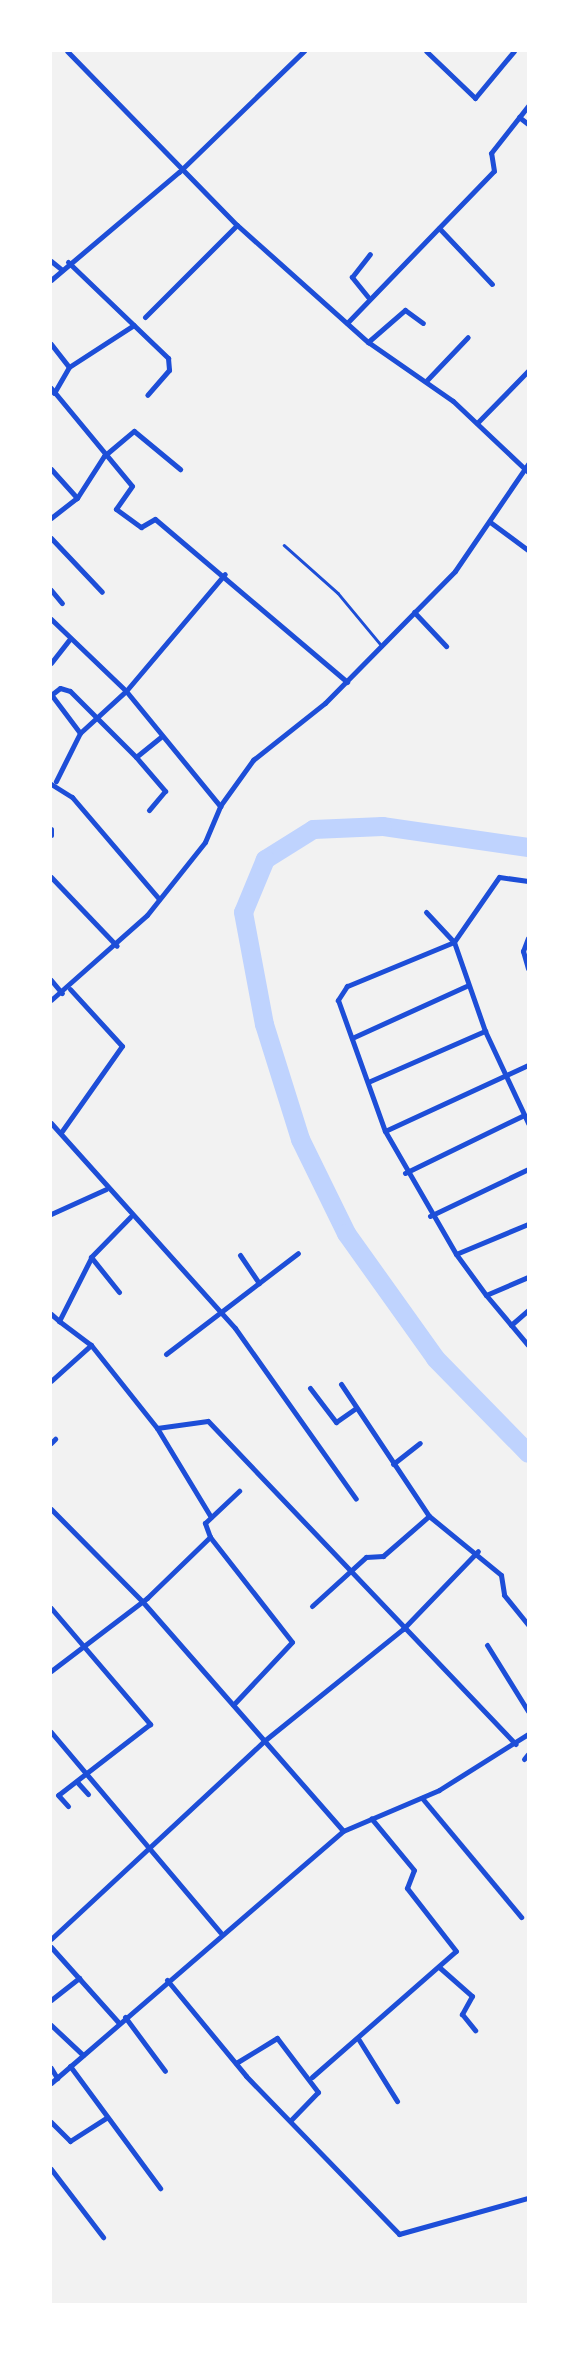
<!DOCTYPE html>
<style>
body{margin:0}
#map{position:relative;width:579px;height:2355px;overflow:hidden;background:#f2f2f2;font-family:Spectral,serif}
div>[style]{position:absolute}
.river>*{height:19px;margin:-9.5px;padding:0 9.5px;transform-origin:9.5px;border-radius:9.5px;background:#bfd3fe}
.service>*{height:2.5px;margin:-1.25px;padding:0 1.25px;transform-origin:1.25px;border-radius:1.25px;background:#1d4ed8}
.minor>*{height:5px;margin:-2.5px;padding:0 2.5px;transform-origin:2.5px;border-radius:2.5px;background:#1d4ed8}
span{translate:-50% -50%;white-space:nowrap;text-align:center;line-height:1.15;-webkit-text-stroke:5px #fff;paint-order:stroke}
.frame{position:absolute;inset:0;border:52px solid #fff;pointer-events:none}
</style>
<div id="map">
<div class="river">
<div style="left:528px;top:847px;width:148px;rotate:-171.8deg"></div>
<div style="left:382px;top:826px;width:69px;rotate:177.5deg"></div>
<div style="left:313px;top:829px;width:57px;rotate:148deg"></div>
<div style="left:265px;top:859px;width:57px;rotate:112.5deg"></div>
<div style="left:243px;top:912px;width:114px;rotate:79.4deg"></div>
<div style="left:264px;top:1024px;width:121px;rotate:72.6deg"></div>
<div style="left:300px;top:1139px;width:105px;rotate:63.9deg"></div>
<div style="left:346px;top:1233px;width:153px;rotate:54.5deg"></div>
<div style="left:435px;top:1358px;width:133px;rotate:45.6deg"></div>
</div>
<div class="service">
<div style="left:284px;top:545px;width:72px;rotate:41.6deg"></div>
<div style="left:338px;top:593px;width:69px;rotate:50.3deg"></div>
</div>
<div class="minor">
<div style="left:67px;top:51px;width:243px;rotate:45.7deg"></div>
<div style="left:237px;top:225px;width:176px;rotate:41.8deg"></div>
<div style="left:368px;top:342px;width:103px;rotate:34.8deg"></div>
<div style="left:453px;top:401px;width:103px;rotate:43.4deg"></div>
<div style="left:426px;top:51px;width:68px;rotate:43.8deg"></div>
<div style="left:475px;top:98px;width:61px;rotate:-50.3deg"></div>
<div style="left:519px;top:117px;width:11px;rotate:38deg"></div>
<div style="left:439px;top:228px;width:77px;rotate:46.6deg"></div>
<div style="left:51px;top:261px;width:13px;rotate:39deg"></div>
<div style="left:68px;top:262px;width:139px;rotate:43.8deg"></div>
<div style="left:168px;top:358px;width:12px;rotate:85deg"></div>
<div style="left:169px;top:370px;width:33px;rotate:131deg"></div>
<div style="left:51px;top:280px;width:167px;rotate:-40.2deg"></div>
<div style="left:179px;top:172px;width:174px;rotate:-44.1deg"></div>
<div style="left:368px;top:297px;width:26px;rotate:-129deg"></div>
<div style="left:352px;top:277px;width:29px;rotate:-52deg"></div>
<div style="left:145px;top:317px;width:130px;rotate:-45deg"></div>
<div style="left:347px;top:323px;width:211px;rotate:-46deg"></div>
<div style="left:494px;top:171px;width:18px;rotate:-99deg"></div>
<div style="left:491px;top:153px;width:60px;rotate:-51.8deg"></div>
<div style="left:368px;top:342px;width:49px;rotate:-40.9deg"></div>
<div style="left:405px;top:310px;width:22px;rotate:36deg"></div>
<div style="left:51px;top:344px;width:29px;rotate:52deg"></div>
<div style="left:69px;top:367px;width:77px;rotate:-32.9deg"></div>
<div style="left:427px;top:380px;width:59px;rotate:-46.4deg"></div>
<div style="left:51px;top:388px;width:127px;rotate:50.4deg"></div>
<div style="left:132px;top:486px;width:28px;rotate:125deg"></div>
<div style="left:116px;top:509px;width:31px;rotate:36deg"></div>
<div style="left:141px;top:527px;width:16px;rotate:-30deg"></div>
<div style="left:155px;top:519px;width:252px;rotate:40.3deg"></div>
<div style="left:54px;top:393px;width:30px;rotate:-60deg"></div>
<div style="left:477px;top:423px;width:73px;rotate:-45.6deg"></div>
<div style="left:51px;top:469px;width:39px;rotate:48deg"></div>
<div style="left:51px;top:518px;width:33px;rotate:-38deg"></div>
<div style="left:77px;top:498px;width:50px;rotate:-57.3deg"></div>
<div style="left:104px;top:456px;width:39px;rotate:-40deg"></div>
<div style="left:134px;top:431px;width:60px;rotate:39.6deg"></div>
<div style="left:490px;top:522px;width:47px;rotate:36.4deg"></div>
<div style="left:51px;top:538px;width:74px;rotate:46.6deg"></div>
<div style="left:51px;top:590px;width:17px;rotate:50deg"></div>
<div style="left:414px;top:612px;width:47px;rotate:46.7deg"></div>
<div style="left:51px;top:619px;width:104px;rotate:43.8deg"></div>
<div style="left:126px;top:691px;width:149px;rotate:50.7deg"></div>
<div style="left:51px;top:663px;width:29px;rotate:-52deg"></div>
<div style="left:51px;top:695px;width:11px;rotate:-38deg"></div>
<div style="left:60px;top:688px;width:10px;rotate:17deg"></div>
<div style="left:70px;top:691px;width:93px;rotate:45deg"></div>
<div style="left:136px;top:757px;width:33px;rotate:-39deg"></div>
<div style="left:53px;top:697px;width:45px;rotate:53.1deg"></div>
<div style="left:80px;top:733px;width:54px;rotate:116.6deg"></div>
<div style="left:80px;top:733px;width:62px;rotate:-42.4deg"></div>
<div style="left:126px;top:691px;width:153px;rotate:-49.8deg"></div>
<div style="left:136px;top:757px;width:45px;rotate:49.5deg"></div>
<div style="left:165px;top:791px;width:25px;rotate:130deg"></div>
<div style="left:51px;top:784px;width:25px;rotate:32deg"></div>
<div style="left:72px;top:797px;width:134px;rotate:49.5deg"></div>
<div style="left:51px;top:829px;width:6px;rotate:90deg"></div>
<div style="left:51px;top:877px;width:95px;rotate:46.3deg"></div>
<div style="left:528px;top:881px;width:29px;rotate:-172deg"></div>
<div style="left:499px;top:877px;width:79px;rotate:124.7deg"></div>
<div style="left:454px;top:942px;width:116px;rotate:157.6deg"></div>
<div style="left:347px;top:986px;width:17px;rotate:123deg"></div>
<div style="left:338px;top:1000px;width:139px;rotate:70.3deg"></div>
<div style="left:385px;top:1131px;width:142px;rotate:60deg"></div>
<div style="left:456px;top:1254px;width:51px;rotate:53.8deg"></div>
<div style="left:486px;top:1295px;width:46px;rotate:-23.2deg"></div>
<div style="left:426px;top:912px;width:41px;rotate:47deg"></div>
<div style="left:454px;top:942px;width:94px;rotate:70.8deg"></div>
<div style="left:485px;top:1031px;width:102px;rotate:64.9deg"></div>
<div style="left:528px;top:938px;width:14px;rotate:111deg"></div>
<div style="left:523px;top:951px;width:18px;rotate:74deg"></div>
<div style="left:51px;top:980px;width:17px;rotate:50deg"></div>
<div style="left:51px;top:1000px;width:128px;rotate:-41.5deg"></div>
<div style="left:147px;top:915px;width:93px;rotate:-51.5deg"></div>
<div style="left:205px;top:842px;width:39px;rotate:-67deg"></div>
<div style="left:220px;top:806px;width:57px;rotate:-54.3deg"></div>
<div style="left:253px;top:760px;width:92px;rotate:-38.4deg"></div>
<div style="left:325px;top:703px;width:185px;rotate:-45.4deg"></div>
<div style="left:455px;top:571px;width:130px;rotate:-55.7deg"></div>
<div style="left:352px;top:1038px;width:125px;rotate:-24.5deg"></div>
<div style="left:368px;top:1082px;width:128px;rotate:-23.6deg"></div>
<div style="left:51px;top:1123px;width:275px;rotate:48.1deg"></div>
<div style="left:235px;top:1328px;width:209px;rotate:54.7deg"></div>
<div style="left:62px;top:1131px;width:104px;rotate:-54.8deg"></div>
<div style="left:122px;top:1046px;width:77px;rotate:-132.4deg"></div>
<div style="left:385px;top:1131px;width:157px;rotate:-24.8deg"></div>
<div style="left:405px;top:1173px;width:132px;rotate:-26deg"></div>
<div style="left:51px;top:1214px;width:60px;rotate:-24.4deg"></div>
<div style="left:430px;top:1216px;width:109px;rotate:-25.6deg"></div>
<div style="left:456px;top:1254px;width:78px;rotate:-22.6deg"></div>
<div style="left:240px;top:1255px;width:34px;rotate:56deg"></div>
<div style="left:91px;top:1258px;width:71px;rotate:116.9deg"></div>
<div style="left:59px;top:1321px;width:40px;rotate:37deg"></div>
<div style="left:91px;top:1345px;width:106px;rotate:51.5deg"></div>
<div style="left:157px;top:1428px;width:51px;rotate:-7.8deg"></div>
<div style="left:208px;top:1421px;width:446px;rotate:46.4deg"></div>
<div style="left:119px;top:1292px;width:45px;rotate:-128.7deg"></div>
<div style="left:91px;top:1257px;width:56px;rotate:-45.7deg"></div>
<div style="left:486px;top:1295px;width:65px;rotate:50deg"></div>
<div style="left:51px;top:1314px;width:11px;rotate:41deg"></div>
<div style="left:511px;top:1325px;width:23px;rotate:-41deg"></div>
<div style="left:166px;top:1354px;width:166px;rotate:-37.4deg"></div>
<div style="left:51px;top:1381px;width:54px;rotate:-42deg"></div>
<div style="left:341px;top:1384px;width:159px;rotate:56.3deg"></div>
<div style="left:429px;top:1516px;width:93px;rotate:39.3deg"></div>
<div style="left:501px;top:1575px;width:20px;rotate:81deg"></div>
<div style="left:504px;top:1595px;width:38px;rotate:51deg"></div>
<div style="left:310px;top:1388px;width:43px;rotate:52.6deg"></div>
<div style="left:336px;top:1422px;width:24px;rotate:-35deg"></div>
<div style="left:157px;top:1428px;width:104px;rotate:58.8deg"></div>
<div style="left:51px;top:1443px;width:6px;rotate:-45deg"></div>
<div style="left:393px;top:1464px;width:34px;rotate:-38deg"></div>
<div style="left:51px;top:1509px;width:129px;rotate:45.3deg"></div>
<div style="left:142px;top:1601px;width:305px;rotate:48.8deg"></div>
<div style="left:210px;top:1537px;width:133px;rotate:52deg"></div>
<div style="left:292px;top:1642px;width:86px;rotate:133.1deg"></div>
<div style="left:312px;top:1606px;width:73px;rotate:-42.2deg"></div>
<div style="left:366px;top:1557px;width:17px;rotate:-3deg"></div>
<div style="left:383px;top:1556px;width:61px;rotate:-41deg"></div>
<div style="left:51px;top:1608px;width:153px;rotate:49.5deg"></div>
<div style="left:150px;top:1724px;width:116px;rotate:142.3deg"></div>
<div style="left:58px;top:1795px;width:15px;rotate:48deg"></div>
<div style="left:487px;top:1645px;width:78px;rotate:58.2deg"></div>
<div style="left:51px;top:1671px;width:121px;rotate:-37.2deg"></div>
<div style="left:147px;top:1598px;width:88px;rotate:-44.1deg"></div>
<div style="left:210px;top:1537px;width:15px;rotate:-110deg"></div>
<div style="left:205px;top:1523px;width:47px;rotate:-43.3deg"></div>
<div style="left:51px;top:1732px;width:262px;rotate:49.8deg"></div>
<div style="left:524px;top:1759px;width:6px;rotate:-51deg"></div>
<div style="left:78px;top:1783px;width:15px;rotate:48deg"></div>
<div style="left:422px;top:1798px;width:155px;rotate:50.2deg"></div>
<div style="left:51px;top:1939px;width:291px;rotate:-42.9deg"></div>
<div style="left:264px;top:1741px;width:179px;rotate:-38.9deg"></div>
<div style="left:403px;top:1629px;width:108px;rotate:-46.1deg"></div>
<div style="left:51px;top:1947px;width:102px;rotate:48.2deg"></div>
<div style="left:439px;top:1967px;width:44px;rotate:41.3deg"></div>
<div style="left:472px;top:1996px;width:21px;rotate:119deg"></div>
<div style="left:462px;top:2014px;width:21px;rotate:51deg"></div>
<div style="left:167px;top:1980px;width:124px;rotate:50.5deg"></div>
<div style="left:246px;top:2076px;width:220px;rotate:45.9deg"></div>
<div style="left:399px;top:2234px;width:134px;rotate:-15.6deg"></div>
<div style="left:51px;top:2000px;width:36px;rotate:-38deg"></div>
<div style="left:125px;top:2017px;width:67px;rotate:53.5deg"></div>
<div style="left:51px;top:2025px;width:44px;rotate:43.2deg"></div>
<div style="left:359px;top:2040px;width:72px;rotate:58.1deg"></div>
<div style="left:236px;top:2063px;width:48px;rotate:-31.4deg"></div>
<div style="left:277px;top:2038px;width:68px;rotate:52.8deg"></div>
<div style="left:318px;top:2092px;width:39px;rotate:134deg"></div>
<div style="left:70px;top:2066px;width:152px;rotate:53.6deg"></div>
<div style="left:51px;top:2068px;width:12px;rotate:59deg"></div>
<div style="left:312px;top:2077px;width:191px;rotate:-41.2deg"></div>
<div style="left:456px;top:1951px;width:80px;rotate:-127.9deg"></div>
<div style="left:407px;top:1888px;width:19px;rotate:-69deg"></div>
<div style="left:414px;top:1870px;width:67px;rotate:-129.6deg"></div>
<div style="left:51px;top:2083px;width:386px;rotate:-40.8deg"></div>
<div style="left:343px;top:1831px;width:104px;rotate:-23.1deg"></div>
<div style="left:439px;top:1790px;width:105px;rotate:-32.2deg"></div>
<div style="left:51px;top:2122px;width:27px;rotate:45deg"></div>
<div style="left:70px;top:2141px;width:43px;rotate:-32.6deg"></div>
<div style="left:51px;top:2169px;width:86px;rotate:52.6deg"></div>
</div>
<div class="frame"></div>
</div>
